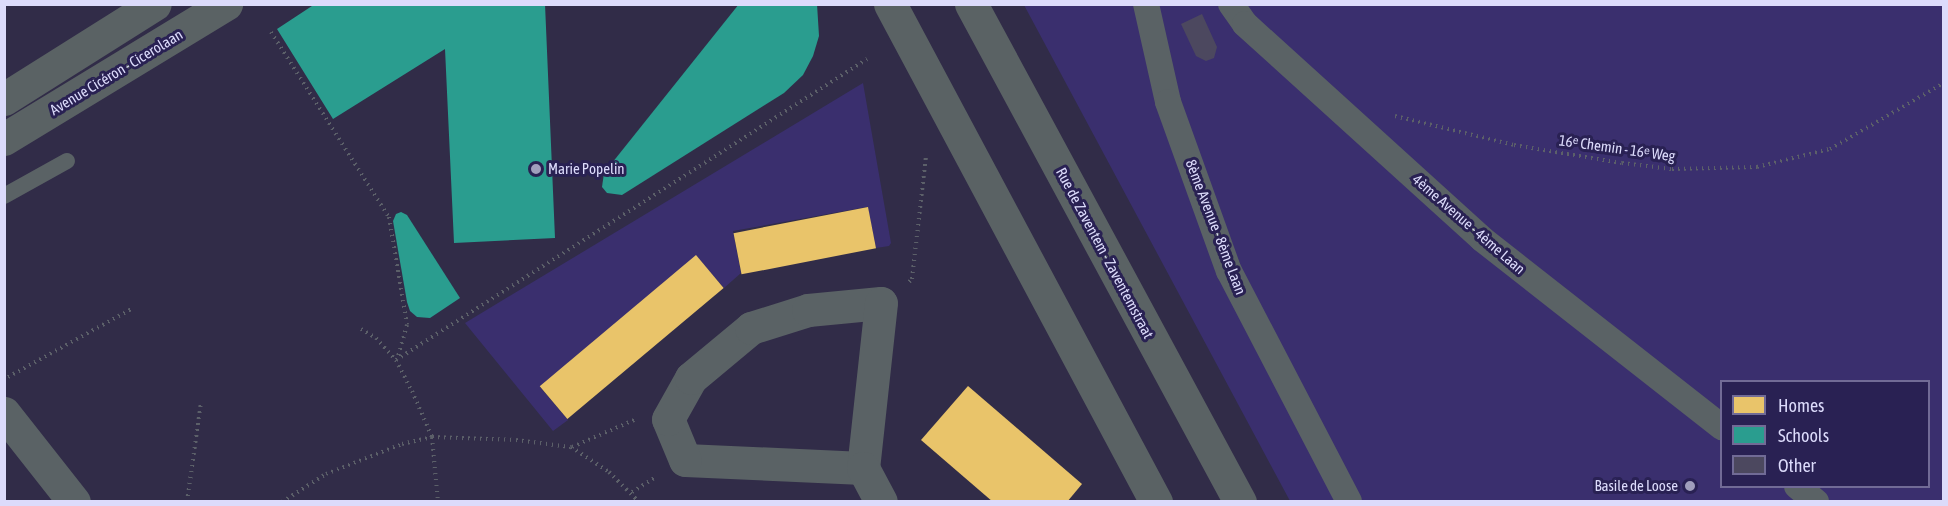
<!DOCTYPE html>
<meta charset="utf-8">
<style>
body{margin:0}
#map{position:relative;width:1948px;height:506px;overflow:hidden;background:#312c48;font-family:"Asap Condensed",sans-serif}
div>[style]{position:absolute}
.green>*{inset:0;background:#3a2f6e}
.homes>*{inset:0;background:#e9c46a;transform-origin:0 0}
.schools>*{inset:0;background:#2a9d8f}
.building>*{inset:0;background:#4c485f}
.path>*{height:4px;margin-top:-2px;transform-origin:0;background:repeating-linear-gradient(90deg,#5c6069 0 1.5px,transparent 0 6px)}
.service>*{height:16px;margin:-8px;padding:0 8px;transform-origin:8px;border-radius:8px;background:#5a6265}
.pedestrian>*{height:26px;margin:-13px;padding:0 13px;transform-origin:13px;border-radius:13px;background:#5a6265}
.minor>*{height:33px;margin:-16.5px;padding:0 16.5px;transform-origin:16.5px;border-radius:16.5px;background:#5a6265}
.secondary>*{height:33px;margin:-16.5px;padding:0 16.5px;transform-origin:16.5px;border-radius:16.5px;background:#5a6264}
.dots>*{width:16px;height:16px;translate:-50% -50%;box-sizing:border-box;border:3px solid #292153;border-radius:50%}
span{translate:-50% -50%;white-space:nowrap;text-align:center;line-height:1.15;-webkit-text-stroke:6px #292153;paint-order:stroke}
.street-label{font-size:15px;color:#dcdbfb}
.poi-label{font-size:15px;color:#dcdbfb}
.left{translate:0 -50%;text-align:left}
.right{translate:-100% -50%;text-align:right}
.frame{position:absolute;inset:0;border:6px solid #dcdbfb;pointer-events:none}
.legend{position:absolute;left:1720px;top:380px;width:210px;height:108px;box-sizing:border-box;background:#292153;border:2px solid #716b96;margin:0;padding:8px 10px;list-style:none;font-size:18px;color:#dcdbfb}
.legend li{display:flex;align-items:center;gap:12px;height:30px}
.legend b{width:30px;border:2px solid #716b96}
</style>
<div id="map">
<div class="green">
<div style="clip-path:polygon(evenodd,1024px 5px,1943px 5px,1943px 501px,1290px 501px,1024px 5px,1722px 382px,1928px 382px,1928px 486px,1722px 486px,1722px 382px)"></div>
<div style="clip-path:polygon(863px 83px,891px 243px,889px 246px,876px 248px,867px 207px,733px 231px,741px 273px,724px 288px,696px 256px,540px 387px,568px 420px,553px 431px,465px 323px)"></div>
</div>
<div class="homes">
<div style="left:868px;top:207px;width:42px;height:137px;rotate:79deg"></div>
<div style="left:696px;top:255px;width:43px;height:204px;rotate:50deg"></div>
<div style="clip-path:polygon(968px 386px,1082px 484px,1067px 502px,993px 502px,921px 440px)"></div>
</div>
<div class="schools">
<div style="clip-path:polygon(315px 4px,545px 4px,555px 238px,454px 243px,445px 49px,333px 119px,277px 29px)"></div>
<div style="clip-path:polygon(739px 4px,817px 4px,819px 36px,813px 56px,803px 75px,784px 93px,622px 195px,607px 193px,602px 187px,604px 173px)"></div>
<div style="clip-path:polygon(401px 212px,407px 215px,460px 298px,430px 318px,417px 317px,410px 311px,407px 302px,393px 221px,396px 214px)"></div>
</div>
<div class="building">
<div style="clip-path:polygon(1202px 14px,1217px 47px,1214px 58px,1206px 61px,1196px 56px,1181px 24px)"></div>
</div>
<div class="path">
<div style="left:271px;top:32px;width:219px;rotate:57.5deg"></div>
<div style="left:389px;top:217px;width:109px;rotate:80.5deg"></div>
<div style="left:407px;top:325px;width:32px;rotate:106deg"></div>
<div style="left:1395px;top:116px;width:122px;rotate:13.7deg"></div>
<div style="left:1514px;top:145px;width:109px;rotate:9.5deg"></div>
<div style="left:1622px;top:163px;width:50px;rotate:6.8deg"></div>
<div style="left:1672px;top:169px;width:85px;rotate:-1.3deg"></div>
<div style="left:1757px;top:167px;width:75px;rotate:-13.9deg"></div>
<div style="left:1830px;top:149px;width:132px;rotate:-30.1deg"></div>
<div style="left:909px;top:282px;width:4px;rotate:-45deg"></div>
<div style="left:912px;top:279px;width:124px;rotate:-83.5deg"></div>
<div style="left:361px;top:329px;width:17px;rotate:31deg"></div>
<div style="left:376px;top:338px;width:30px;rotate:48deg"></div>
<div style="left:396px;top:360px;width:35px;rotate:63deg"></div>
<div style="left:412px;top:391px;width:50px;rotate:66.5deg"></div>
<div style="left:432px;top:437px;width:65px;rotate:84.7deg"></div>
<div style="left:396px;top:360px;width:559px;rotate:-32.58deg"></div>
<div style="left:8px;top:377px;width:143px;rotate:-28.9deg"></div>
<div style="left:572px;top:447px;width:68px;rotate:-23.5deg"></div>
<div style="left:632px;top:492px;width:28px;rotate:-32deg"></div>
<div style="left:187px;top:502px;width:101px;rotate:-82deg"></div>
<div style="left:282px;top:502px;width:52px;rotate:-32.5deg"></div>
<div style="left:326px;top:474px;width:82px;rotate:-21.5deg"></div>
<div style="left:402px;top:444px;width:31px;rotate:-13deg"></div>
<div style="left:432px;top:437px;width:84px;rotate:2deg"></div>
<div style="left:516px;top:440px;width:55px;rotate:7.3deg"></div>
<div style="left:571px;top:447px;width:45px;rotate:33.3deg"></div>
<div style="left:609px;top:472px;width:42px;rotate:45deg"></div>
</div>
<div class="service">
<div style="left:4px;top:196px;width:72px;rotate:-29.1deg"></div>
</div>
<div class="pedestrian">
<div style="left:1146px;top:4px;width:100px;rotate:77.3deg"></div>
<div style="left:1168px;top:102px;width:180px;rotate:70.2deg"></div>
<div style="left:1229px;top:271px;width:260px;rotate:62.5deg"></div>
<div style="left:1231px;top:4px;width:24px;rotate:55deg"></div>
<div style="left:1245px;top:24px;width:320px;rotate:42.2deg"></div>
<div style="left:1482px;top:239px;width:305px;rotate:38.1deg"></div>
<div style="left:1797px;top:486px;width:25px;rotate:40deg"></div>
</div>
<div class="minor">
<div style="left:4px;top:413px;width:113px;rotate:51.8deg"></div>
<div style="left:863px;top:468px;width:178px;rotate:-177.4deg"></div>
<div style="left:685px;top:460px;width:44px;rotate:-112.5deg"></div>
<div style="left:668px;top:419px;width:47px;rotate:-60.7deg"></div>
<div style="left:691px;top:378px;width:78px;rotate:-39.8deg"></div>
<div style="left:751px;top:328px;width:60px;rotate:-17.5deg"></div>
<div style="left:808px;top:310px;width:73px;rotate:-5.5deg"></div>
<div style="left:881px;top:303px;width:166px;rotate:96.2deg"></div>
<div style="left:863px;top:468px;width:38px;rotate:62deg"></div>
</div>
<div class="secondary">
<div style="left:890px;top:4px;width:565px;rotate:61.89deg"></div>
<div style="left:971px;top:4px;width:566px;rotate:61.62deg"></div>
<div style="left:4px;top:99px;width:178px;rotate:-32.2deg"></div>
<div style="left:4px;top:139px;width:260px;rotate:-31.3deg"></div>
</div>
<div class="dots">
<div style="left:536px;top:169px;background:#a09ebc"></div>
<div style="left:1690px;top:486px;background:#a09ebc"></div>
</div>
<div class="street-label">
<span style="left:116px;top:72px;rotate:-31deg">Avenue Cicéron - Cicerolaan</span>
<span style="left:1617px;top:148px;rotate:8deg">16ᵉ Chemin - 16ᵉ Weg</span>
<span style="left:1469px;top:224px;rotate:41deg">4ème Avenue - 4ème Laan</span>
<span style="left:1216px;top:227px;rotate:69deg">8ème Avenue - 8ème Laan</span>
<span style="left:1105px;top:253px;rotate:62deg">Rue de Zaventem - Zaventemstraat</span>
</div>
<div class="poi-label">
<span class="left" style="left:548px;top:169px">Marie Popelin</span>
<span class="right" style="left:1678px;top:486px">Basile de Loose</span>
</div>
<div class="frame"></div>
<ul class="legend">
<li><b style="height:16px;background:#e9c46a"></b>Homes</li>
<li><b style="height:16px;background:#2a9d8f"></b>Schools</li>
<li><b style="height:16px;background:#4c485f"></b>Other</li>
</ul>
</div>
